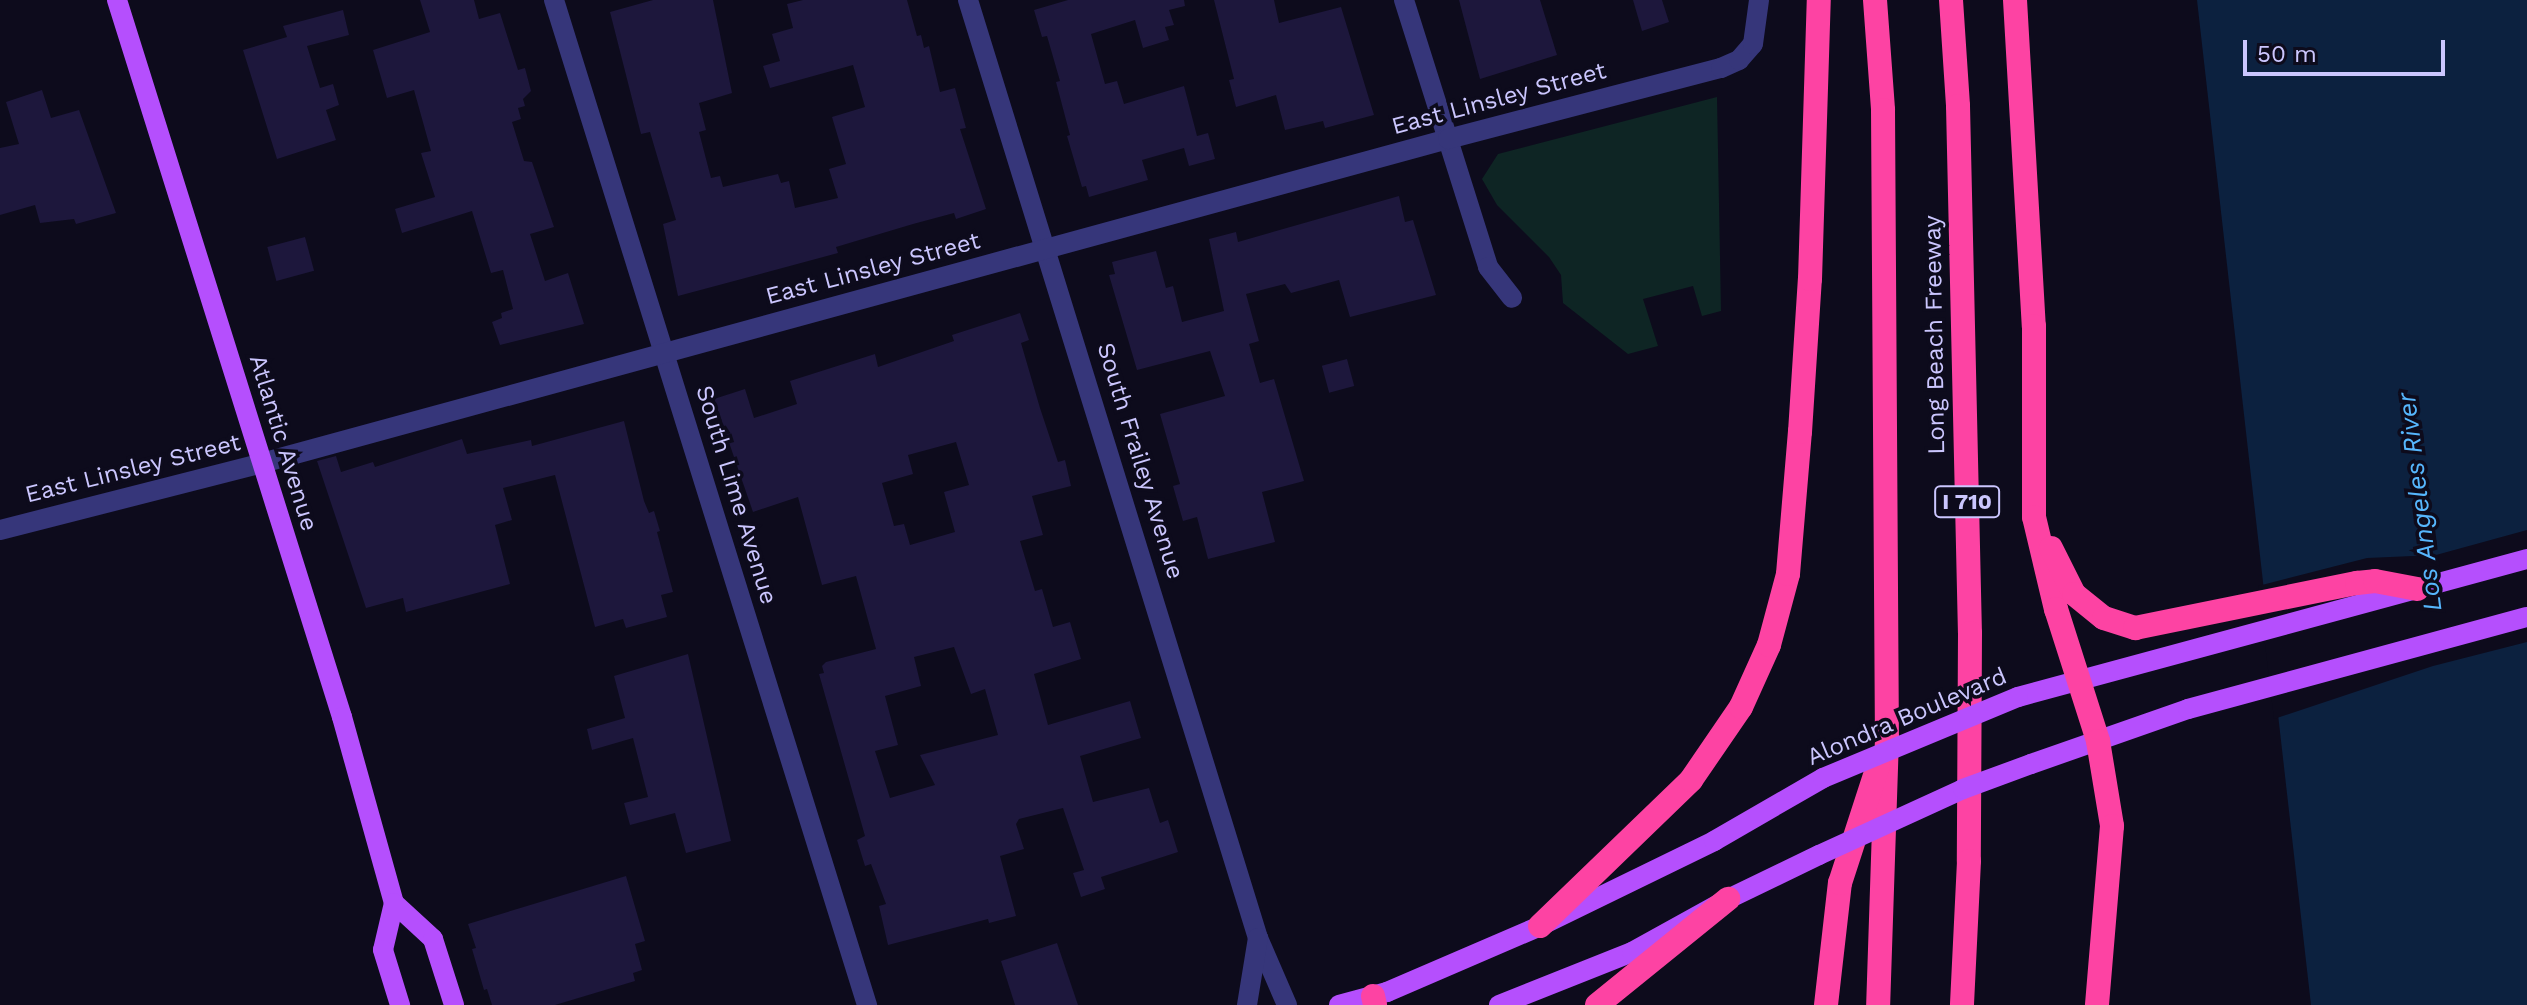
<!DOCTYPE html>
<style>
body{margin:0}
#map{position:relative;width:2527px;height:1005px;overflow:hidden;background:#0d0b1c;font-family:"Work Sans",sans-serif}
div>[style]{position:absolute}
.green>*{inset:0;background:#0e2524}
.water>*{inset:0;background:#0c213f}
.pier>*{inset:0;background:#0d0b1c}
.building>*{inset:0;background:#1d173c;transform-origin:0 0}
.minor>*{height:20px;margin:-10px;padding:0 10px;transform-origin:10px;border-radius:10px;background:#36367a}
.major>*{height:20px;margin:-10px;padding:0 10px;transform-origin:10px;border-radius:10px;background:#b54ffd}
.highway>*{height:24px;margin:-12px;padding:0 12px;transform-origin:12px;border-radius:12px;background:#fd43a3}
.major-bridge>*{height:20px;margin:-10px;padding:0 10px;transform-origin:10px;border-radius:10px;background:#b54ffd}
span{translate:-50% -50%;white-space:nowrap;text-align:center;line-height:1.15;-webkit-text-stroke:7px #0d0b1c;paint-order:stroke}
.shield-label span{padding:2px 6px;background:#0d0b1c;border:2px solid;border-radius:6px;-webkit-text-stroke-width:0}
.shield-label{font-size:22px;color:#cbc6fe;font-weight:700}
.street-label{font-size:24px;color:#cbc6fe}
.water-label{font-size:26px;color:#56b6fd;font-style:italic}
.scale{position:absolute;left:2243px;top:40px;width:202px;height:36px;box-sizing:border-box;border:4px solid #cbc6fe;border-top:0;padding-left:10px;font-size:24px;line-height:28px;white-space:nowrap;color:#cbc6fe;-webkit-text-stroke:6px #0d0b1c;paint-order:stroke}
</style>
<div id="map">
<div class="green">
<div style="clip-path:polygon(1717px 97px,1721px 311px,1702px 316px,1693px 286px,1643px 299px,1658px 346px,1628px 354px,1563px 303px,1561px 275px,1549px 257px,1497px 205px,1482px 179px,1498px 154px)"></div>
</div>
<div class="water">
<div style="clip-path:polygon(2197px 0,2527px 0,2527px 1005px,2311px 1005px)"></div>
</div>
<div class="pier">
<div style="clip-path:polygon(2527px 530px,2527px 642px,2433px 666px,2274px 719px,2258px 586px,2367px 558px,2436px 555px)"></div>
</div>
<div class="building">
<div style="clip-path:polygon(420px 0,474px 0,479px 19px,500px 13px,518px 70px,525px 68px,531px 91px,523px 99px,525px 106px,518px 108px,521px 119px,512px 122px,524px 161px,532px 162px,554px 227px,530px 234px,545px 281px,568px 273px,584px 324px,500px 345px,492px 322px,502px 318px,501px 313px,513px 309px,503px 270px,491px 273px,472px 211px,402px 233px,395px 209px,435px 197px,421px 153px,431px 151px,414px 90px,387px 98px,373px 50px,430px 32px)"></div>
<div style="clip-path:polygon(653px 0,713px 0,732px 93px,699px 103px,706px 130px,699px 132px,711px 178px,720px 176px,723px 187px,778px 174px,781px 183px,789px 181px,795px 208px,838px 198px,829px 169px,846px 164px,832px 117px,865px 107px,853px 65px,770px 88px,763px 66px,780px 61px,772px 34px,793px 28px,787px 4px,803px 0,907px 0,917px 36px,921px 35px,924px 48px,929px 46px,940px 92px,955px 88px,966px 128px,960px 129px,986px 209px,956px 219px,954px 213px,913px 224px,836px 247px,838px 253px,678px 296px,663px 224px,676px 220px,650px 132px,641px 134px,610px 12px)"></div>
<div style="clip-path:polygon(1068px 0,1184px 0,1185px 6px,1169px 10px,1174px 25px,1165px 27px,1169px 40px,1143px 48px,1135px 20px,1091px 34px,1105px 84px,1117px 81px,1124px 104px,1184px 86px,1197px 136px,1208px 133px,1215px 159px,1189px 166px,1184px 148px,1142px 160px,1148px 180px,1089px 197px,1086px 186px,1082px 187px,1067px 136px,1070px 135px,1056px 82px,1060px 81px,1047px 36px,1042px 37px,1034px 10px)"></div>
<div style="clip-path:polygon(1214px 0,1274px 0,1279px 23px,1341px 7px,1374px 115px,1325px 128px,1323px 121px,1285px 130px,1276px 95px,1236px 107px,1229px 80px,1234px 79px)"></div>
<div style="clip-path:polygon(1459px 0,1540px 0,1557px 55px,1480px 79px)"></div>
<div style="clip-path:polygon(1633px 0,1662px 0,1669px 22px,1642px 31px)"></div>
<div style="clip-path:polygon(343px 10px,349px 35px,307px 46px,320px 88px,333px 84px,339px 105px,326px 110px,336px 140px,277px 159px,243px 50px,287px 37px,283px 26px)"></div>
<div style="clip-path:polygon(42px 90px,51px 118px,79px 110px,116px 213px,76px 224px,74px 219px,40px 223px,35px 205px,0 215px,0 148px,19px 144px,6px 102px)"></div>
<div style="clip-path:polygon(1399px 196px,1405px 222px,1413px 220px,1436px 295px,1350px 317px,1339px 280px,1291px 293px,1285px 284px,1246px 294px,1259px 341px,1249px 344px,1260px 383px,1274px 379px,1304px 481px,1262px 492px,1275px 542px,1208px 559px,1197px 517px,1183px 521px,1173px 486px,1180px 484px,1160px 414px,1225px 396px,1210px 351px,1137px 370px,1109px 275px,1115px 274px,1112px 262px,1156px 251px,1166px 288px,1173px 286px,1182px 322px,1224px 311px,1209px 239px,1236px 232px,1238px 242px)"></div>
<div style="left:305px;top:237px;width:35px;height:39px;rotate:75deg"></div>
<div style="clip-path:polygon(evenodd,1020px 313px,1029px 340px,1021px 343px,1040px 408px,1058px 462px,1065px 460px,1071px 486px,1032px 496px,1043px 535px,1020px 541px,1035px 591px,1042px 589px,1053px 627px,1070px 622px,1081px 659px,1034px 674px,1048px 725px,1130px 701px,1141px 738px,1080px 756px,1093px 802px,1149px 788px,1160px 823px,1168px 820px,1178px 852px,1101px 877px,1105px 889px,1081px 897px,1073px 873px,1084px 870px,1063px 808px,1019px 819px,1016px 824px,1024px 849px,1000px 856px,1016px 916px,989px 923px,988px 919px,888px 945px,879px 906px,886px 904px,871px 864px,865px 866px,857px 840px,865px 836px,819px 674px,824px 673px,822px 666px,826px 662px,876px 649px,856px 576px,822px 585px,798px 497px,753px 512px,714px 399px,745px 389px,754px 418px,797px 404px,790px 381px,875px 354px,878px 367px,954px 341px,952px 335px,1020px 313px,956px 442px,969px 485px,944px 492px,955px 532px,910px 545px,904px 524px,894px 526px,882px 483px,913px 474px,908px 455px,956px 442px,1020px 313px,954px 647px,971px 694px,985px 689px,998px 735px,920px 755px,935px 785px,890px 798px,875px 751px,898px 745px,885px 696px,921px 686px,914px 657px,954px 647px)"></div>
<div style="left:1347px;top:359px;width:28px;height:26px;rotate:75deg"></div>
<div style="clip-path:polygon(624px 421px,644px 501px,649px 513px,654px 511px,660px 531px,657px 532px,673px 592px,661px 595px,667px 617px,626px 628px,623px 619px,595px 627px,555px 475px,503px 488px,512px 520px,495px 525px,510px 584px,406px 612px,403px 598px,366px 608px,317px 461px,336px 456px,341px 472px,373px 462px,375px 467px,462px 439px,467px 454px,531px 440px,532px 446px)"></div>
<div style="clip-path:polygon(688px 654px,731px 841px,686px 853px,675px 813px,630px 825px,624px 803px,648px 797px,633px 738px,592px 750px,587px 729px,625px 718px,614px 676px)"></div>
<div style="clip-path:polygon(626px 876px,645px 941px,635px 944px,642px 970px,633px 973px,635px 981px,555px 1005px,492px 1005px,487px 989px,484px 990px,472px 949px,476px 948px,468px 924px)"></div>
<div style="clip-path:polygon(1057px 943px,1078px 1005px,1015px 1005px,1001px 961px)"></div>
</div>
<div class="minor">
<div style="left:554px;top:0;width:1053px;rotate:72.7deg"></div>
<div style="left:968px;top:0;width:982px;rotate:72.82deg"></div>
<div style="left:1258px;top:938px;width:73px;rotate:66.6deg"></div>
<div style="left:1404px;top:0;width:280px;rotate:72.5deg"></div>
<div style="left:1488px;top:267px;width:39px;rotate:52deg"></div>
<div style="left:0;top:530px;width:270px;rotate:-14.3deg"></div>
<div style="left:262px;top:463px;width:1229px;rotate:-15.28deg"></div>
<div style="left:1448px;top:139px;width:282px;rotate:-14.6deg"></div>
<div style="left:1721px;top:68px;width:20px;rotate:-24deg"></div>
<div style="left:1739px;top:60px;width:21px;rotate:-49deg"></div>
<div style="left:1753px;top:44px;width:44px;rotate:-82.2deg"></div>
<div style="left:1247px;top:1005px;width:68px;rotate:-80.7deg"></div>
</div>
<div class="major">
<div style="left:117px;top:0;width:751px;rotate:72.58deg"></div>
<div style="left:342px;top:717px;width:193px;rotate:74.4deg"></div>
<div style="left:394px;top:903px;width:48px;rotate:103.2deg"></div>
<div style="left:383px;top:950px;width:58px;rotate:72.8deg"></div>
<div style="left:2018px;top:697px;width:527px;rotate:-15.17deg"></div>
<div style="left:2031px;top:764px;width:166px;rotate:-19.3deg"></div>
<div style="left:2188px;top:709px;width:351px;rotate:-15.2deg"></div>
<div style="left:394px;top:903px;width:53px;rotate:42.7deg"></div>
<div style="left:433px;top:939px;width:69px;rotate:72.3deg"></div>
<div style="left:1339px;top:1005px;width:50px;rotate:-15.2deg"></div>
<div style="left:1387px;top:992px;width:167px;rotate:-23.3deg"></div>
<div style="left:1540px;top:926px;width:194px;rotate:-26deg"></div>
<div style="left:1714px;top:841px;width:126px;rotate:-30deg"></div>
<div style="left:1499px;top:1005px;width:143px;rotate:-21.7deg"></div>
<div style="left:1632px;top:952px;width:110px;rotate:-28.9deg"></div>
<div style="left:1728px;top:899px;width:101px;rotate:-25.8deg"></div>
</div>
<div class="highway">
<div style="left:1875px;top:0;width:110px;rotate:85.8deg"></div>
<div style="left:1883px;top:110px;width:628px;rotate:89.64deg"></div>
<div style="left:1887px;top:738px;width:267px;rotate:91.9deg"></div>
<div style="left:1951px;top:0;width:106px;rotate:86.2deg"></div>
<div style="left:1958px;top:106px;width:527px;rotate:88.7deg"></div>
<div style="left:1970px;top:633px;width:228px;rotate:90.3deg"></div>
<div style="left:1969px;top:861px;width:144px;rotate:92.8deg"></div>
<div style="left:2015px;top:0;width:327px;rotate:86.7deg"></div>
<div style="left:2034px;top:326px;width:191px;rotate:90deg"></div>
<div style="left:2034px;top:517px;width:95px;rotate:76.6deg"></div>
<div style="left:2056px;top:609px;width:139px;rotate:72.3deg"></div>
<div style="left:2098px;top:741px;width:86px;rotate:80.6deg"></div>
<div style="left:2112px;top:826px;width:180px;rotate:94.8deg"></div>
<div style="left:2051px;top:548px;width:51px;rotate:63.4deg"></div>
<div style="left:2074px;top:594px;width:38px;rotate:39deg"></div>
<div style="left:2104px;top:618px;width:33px;rotate:18deg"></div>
<div style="left:2135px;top:628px;width:227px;rotate:-11.5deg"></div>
<div style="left:2357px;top:583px;width:18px;rotate:-6deg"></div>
<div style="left:2375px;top:581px;width:43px;rotate:10.8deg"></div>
<div style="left:1540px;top:926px;width:210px;rotate:-44deg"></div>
<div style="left:1691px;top:780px;width:88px;rotate:-55.6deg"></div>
<div style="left:1741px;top:707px;width:68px;rotate:-65.7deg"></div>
<div style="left:1769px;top:645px;width:73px;rotate:-75deg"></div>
<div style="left:1788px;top:574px;width:143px;rotate:-85.2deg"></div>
<div style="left:1800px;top:432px;width:153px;rotate:-86.3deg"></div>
<div style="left:1810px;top:279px;width:279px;rotate:-88.2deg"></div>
<div style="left:1373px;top:996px;width:9px;rotate:77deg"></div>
<div style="left:1597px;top:1005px;width:169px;rotate:-39deg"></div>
<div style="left:1826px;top:1005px;width:123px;rotate:-83.5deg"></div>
<div style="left:1840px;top:883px;width:123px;rotate:-72deg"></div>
</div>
<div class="major-bridge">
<div style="left:1823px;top:778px;width:211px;rotate:-22.6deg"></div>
<div style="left:1819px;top:855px;width:158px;rotate:-24.6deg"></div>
<div style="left:1963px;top:789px;width:72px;rotate:-20.2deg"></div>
</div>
<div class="shield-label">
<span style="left:1967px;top:502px">I 710</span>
</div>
<div class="street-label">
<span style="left:1499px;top:99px;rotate:-15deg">East Linsley Street</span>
<span style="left:873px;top:269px;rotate:-15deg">East Linsley Street</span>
<span style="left:1935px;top:335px;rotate:-91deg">Long Beach Freeway</span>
<span style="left:283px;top:443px;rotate:73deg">Atlantic Avenue</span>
<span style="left:1140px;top:461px;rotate:73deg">South Frailey Avenue</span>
<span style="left:133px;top:469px;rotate:-14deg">East Linsley Street</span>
<span style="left:736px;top:495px;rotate:73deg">South Lime Avenue</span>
<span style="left:1907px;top:717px;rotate:-23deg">Alondra Boulevard</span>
</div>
<div class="water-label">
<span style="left:2420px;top:502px;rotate:-97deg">Los Angeles River</span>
</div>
<div class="scale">50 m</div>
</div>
